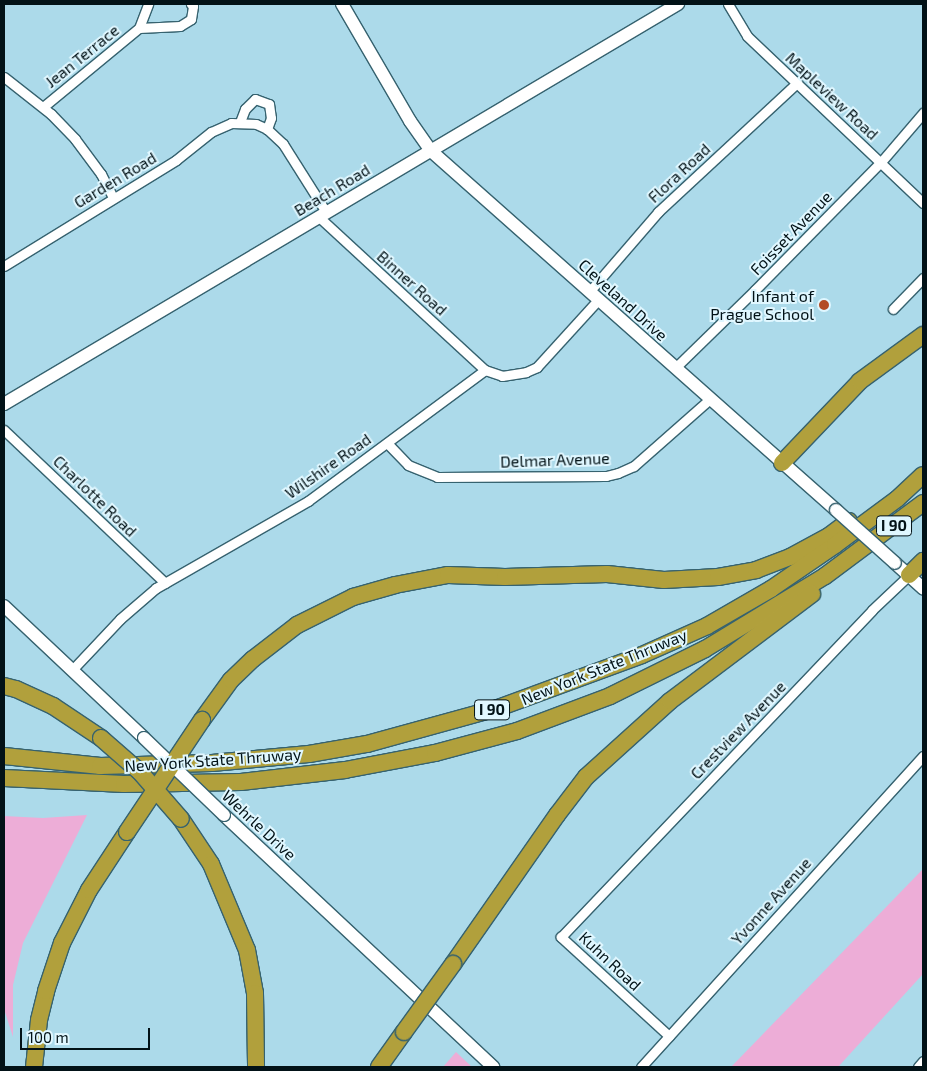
<!DOCTYPE html>
<style>
body{margin:0}
#map{position:relative;width:927px;height:1071px;overflow:hidden;background:#acdaea;font-family:"Exo 2",sans-serif}
div>[style]{position:absolute}
.green>*{inset:0;background:#edadd7}
.roads{filter:drop-shadow(1px 0 #36626f) drop-shadow(-1px 0 #36626f) drop-shadow(0 1px #36626f) drop-shadow(0 -1px #36626f)}
.street>*{height:9px;margin:-4.5px;padding:0 4.5px;transform-origin:4.5px;border-radius:4.5px;background:#fff}
.secondary>*{height:12px;margin:-6px;padding:0 6px;transform-origin:6px;border-radius:6px;background:#fff}
.highway>*{height:16px;margin:-8px;padding:0 8px;transform-origin:8px;border-radius:8px;background:#b1a03c}
.bridges{filter:drop-shadow(1px 0 #36626f) drop-shadow(-1px 0 #36626f) drop-shadow(0 1px #36626f) drop-shadow(0 -1px #36626f)}
.secondary-bridge>*{height:12px;margin:-6px;padding:0 6px;transform-origin:6px;border-radius:6px;background:#fff}
.highway-bridge>*{height:16px;margin:-8px;padding:0 8px;transform-origin:8px;border-radius:8px;background:#b1a03c}
.dots>*{width:14px;height:14px;translate:-50% -50%;box-sizing:border-box;border:2px solid #e0f7ff;border-radius:50%}
span{translate:-50% -50%;white-space:nowrap;text-align:center;line-height:1.15;-webkit-text-stroke:4px #e0f7ff;paint-order:stroke}
.shield-label span{padding:1px 4px;background:#e0f7ff;border:1px solid;border-radius:4px;-webkit-text-stroke-width:0}
.shield-label{font-size:15px;color:#021217;font-weight:700}
.street-label{font-size:16px;color:#021217}
.poi-label{font-size:16px;color:#021217}
.right{translate:-100% -50%;text-align:right}
.frame{position:absolute;inset:0;border:5px solid #021217;pointer-events:none}
.scale{position:absolute;left:20px;top:1028px;width:130px;height:22px;box-sizing:border-box;border:2px solid #021217;border-top:0;padding-left:6px;font-size:15px;line-height:18px;white-space:nowrap;color:#021217;-webkit-text-stroke:4px #e0f7ff;paint-order:stroke}
</style>
<div id="map">
<div class="green">
<div style="clip-path:polygon(87px 815px,23px 943px,13px 985px,13px 1037px,4px 1009px,4px 816px,43px 818px)"></div>
<div style="clip-path:polygon(923px 869px,923px 974px,838px 1067px,731px 1067px)"></div>
<div style="clip-path:polygon(456px 1052px,472px 1067px,443px 1067px)"></div>
</div>
<div class="roads">
<div class="street">
<div style="left:728px;top:4px;width:37px;rotate:59deg"></div>
<div style="left:747px;top:36px;width:243px;rotate:43.5deg"></div>
<div style="left:139px;top:28px;width:41px;rotate:-2.8deg"></div>
<div style="left:180px;top:26px;width:13px;rotate:-32deg"></div>
<div style="left:191px;top:19px;width:13px;rotate:-81deg"></div>
<div style="left:193px;top:6px;width:3px;rotate:-135deg"></div>
<div style="left:4px;top:77px;width:60px;rotate:38.2deg"></div>
<div style="left:51px;top:114px;width:35px;rotate:46deg"></div>
<div style="left:75px;top:139px;width:44px;rotate:53.4deg"></div>
<div style="left:101px;top:174px;width:27px;rotate:63deg"></div>
<div style="left:43px;top:107px;width:124px;rotate:-39.5deg"></div>
<div style="left:139px;top:28px;width:26px;rotate:-69deg"></div>
<div style="left:240px;top:122px;width:14px;rotate:-69deg"></div>
<div style="left:245px;top:109px;width:14px;rotate:-45deg"></div>
<div style="left:255px;top:99px;width:15px;rotate:20deg"></div>
<div style="left:269px;top:104px;width:14px;rotate:82deg"></div>
<div style="left:271px;top:118px;width:12px;rotate:110deg"></div>
<div style="left:319px;top:217px;width:226px;rotate:42.7deg"></div>
<div style="left:4px;top:266px;width:202px;rotate:-31.6deg"></div>
<div style="left:176px;top:160px;width:45px;rotate:-38.7deg"></div>
<div style="left:211px;top:132px;width:22px;rotate:-24deg"></div>
<div style="left:231px;top:123px;width:25px;rotate:2deg"></div>
<div style="left:256px;top:124px;width:12px;rotate:24deg"></div>
<div style="left:267px;top:129px;width:22px;rotate:43deg"></div>
<div style="left:283px;top:144px;width:80px;rotate:57.7deg"></div>
<div style="left:589px;top:292px;width:106px;rotate:-49.2deg"></div>
<div style="left:658px;top:212px;width:190px;rotate:-42.9deg"></div>
<div style="left:893px;top:309px;width:43px;rotate:-45.9deg"></div>
<div style="left:675px;top:368px;width:112px;rotate:-44.3deg"></div>
<div style="left:755px;top:290px;width:180px;rotate:-45.5deg"></div>
<div style="left:881px;top:162px;width:65px;rotate:-49.4deg"></div>
<div style="left:4px;top:430px;width:222px;rotate:43.5deg"></div>
<div style="left:387px;top:443px;width:30px;rotate:46deg"></div>
<div style="left:408px;top:465px;width:31px;rotate:22deg"></div>
<div style="left:437px;top:477px;width:169px;rotate:-0.3deg"></div>
<div style="left:606px;top:476px;width:12px;rotate:-14deg"></div>
<div style="left:618px;top:473px;width:17px;rotate:-24deg"></div>
<div style="left:634px;top:466px;width:101px;rotate:-41.4deg"></div>
<div style="left:72px;top:670px;width:70px;rotate:-46.7deg"></div>
<div style="left:120px;top:619px;width:48px;rotate:-40.7deg"></div>
<div style="left:156px;top:588px;width:175px;rotate:-29.8deg"></div>
<div style="left:308px;top:501px;width:220px;rotate:-36.5deg"></div>
<div style="left:485px;top:370px;width:18px;rotate:19deg"></div>
<div style="left:502px;top:376px;width:24px;rotate:-9deg"></div>
<div style="left:526px;top:372px;width:12px;rotate:-24deg"></div>
<div style="left:537px;top:367px;width:91px;rotate:-47.7deg"></div>
<div style="left:669px;top:1036px;width:147px;rotate:-137.5deg"></div>
<div style="left:561px;top:937px;width:451px;rotate:-46.4deg"></div>
<div style="left:872px;top:610px;width:51px;rotate:-43.4deg"></div>
<div style="left:641px;top:1067px;width:420px;rotate:-47.8deg"></div>
<div style="left:918px;top:1067px;width:8px;rotate:-50deg"></div>
</div>
<div class="secondary">
<div style="left:342px;top:4px;width:135px;rotate:59.8deg"></div>
<div style="left:410px;top:121px;width:35px;rotate:55deg"></div>
<div style="left:430px;top:150px;width:543px;rotate:41.56deg"></div>
<div style="left:4px;top:404px;width:784px;rotate:-30.69deg"></div>
<div style="left:895px;top:563px;width:38px;rotate:42deg"></div>
<div style="left:4px;top:606px;width:192px;rotate:43.3deg"></div>
<div style="left:224px;top:815px;width:369px;rotate:43.1deg"></div>
</div>
<div class="highway">
<div style="left:782px;top:463px;width:113px;rotate:-46.4deg"></div>
<div style="left:860px;top:381px;width:78px;rotate:-36.1deg"></div>
<div style="left:909px;top:575px;width:20px;rotate:-45deg"></div>
<div style="left:4px;top:686px;width:12px;rotate:14deg"></div>
<div style="left:16px;top:689px;width:41px;rotate:24.7deg"></div>
<div style="left:53px;top:706px;width:58px;rotate:33.7deg"></div>
<div style="left:202px;top:720px;width:49px;rotate:-54.1deg"></div>
<div style="left:231px;top:680px;width:30px;rotate:-44deg"></div>
<div style="left:253px;top:659px;width:56px;rotate:-37.7deg"></div>
<div style="left:297px;top:625px;width:63px;rotate:-26.6deg"></div>
<div style="left:353px;top:597px;width:44px;rotate:-15.9deg"></div>
<div style="left:395px;top:585px;width:54px;rotate:-10.7deg"></div>
<div style="left:448px;top:575px;width:57px;rotate:2deg"></div>
<div style="left:505px;top:577px;width:102px;rotate:-1.7deg"></div>
<div style="left:607px;top:574px;width:57px;rotate:6deg"></div>
<div style="left:664px;top:580px;width:54px;rotate:-3.2deg"></div>
<div style="left:718px;top:577px;width:39px;rotate:-10deg"></div>
<div style="left:756px;top:570px;width:36px;rotate:-21deg"></div>
<div style="left:790px;top:557px;width:44px;rotate:-28.3deg"></div>
<div style="left:829px;top:536px;width:25px;rotate:-37deg"></div>
<div style="left:4px;top:756px;width:97px;rotate:5.9deg"></div>
<div style="left:100px;top:766px;width:112px;rotate:-1.5deg"></div>
<div style="left:212px;top:763px;width:97px;rotate:-5.3deg"></div>
<div style="left:309px;top:754px;width:59px;rotate:-9.8deg"></div>
<div style="left:367px;top:744px;width:136px;rotate:-15.4deg"></div>
<div style="left:498px;top:708px;width:153px;rotate:-20.2deg"></div>
<div style="left:642px;top:655px;width:71px;rotate:-24deg"></div>
<div style="left:707px;top:626px;width:74px;rotate:-30deg"></div>
<div style="left:771px;top:589px;width:78px;rotate:-34.5deg"></div>
<div style="left:835px;top:545px;width:77px;rotate:-36.6deg"></div>
<div style="left:897px;top:499px;width:35px;rotate:-43deg"></div>
<div style="left:4px;top:778px;width:120px;rotate:2.9deg"></div>
<div style="left:124px;top:784px;width:117px;rotate:-1deg"></div>
<div style="left:241px;top:782px;width:105px;rotate:-6.6deg"></div>
<div style="left:345px;top:770px;width:92px;rotate:-10.7deg"></div>
<div style="left:435px;top:753px;width:85px;rotate:-15deg"></div>
<div style="left:517px;top:731px;width:99px;rotate:-20.6deg"></div>
<div style="left:610px;top:696px;width:106px;rotate:-26.3deg"></div>
<div style="left:705px;top:649px;width:140px;rotate:-31.3deg"></div>
<div style="left:825px;top:576px;width:122px;rotate:-36.7deg"></div>
<div style="left:181px;top:819px;width:54px;rotate:56.3deg"></div>
<div style="left:211px;top:864px;width:93px;rotate:67.3deg"></div>
<div style="left:247px;top:950px;width:44px;rotate:79.5deg"></div>
<div style="left:255px;top:993px;width:74px;rotate:89.2deg"></div>
<div style="left:453px;top:964px;width:182px;rotate:-55.1deg"></div>
<div style="left:557px;top:815px;width:48px;rotate:-52.7deg"></div>
<div style="left:586px;top:777px;width:113px;rotate:-42.1deg"></div>
<div style="left:670px;top:701px;width:178px;rotate:-37deg"></div>
<div style="left:34px;top:1067px;width:47px;rotate:-83.9deg"></div>
<div style="left:39px;top:1020px;width:30px;rotate:-76deg"></div>
<div style="left:46px;top:991px;width:51px;rotate:-71.6deg"></div>
<div style="left:62px;top:943px;width:59px;rotate:-63deg"></div>
<div style="left:89px;top:890px;width:69px;rotate:-56.8deg"></div>
<div style="left:379px;top:1067px;width:43px;rotate:-54.5deg"></div>
</div>
</div>
<div class="bridges">
<div class="secondary-bridge">
<div style="left:836px;top:510px;width:79px;rotate:41.9deg"></div>
<div style="left:144px;top:738px;width:111px;rotate:43.9deg"></div>
</div>
<div class="highway-bridge">
<div style="left:101px;top:738px;width:52px;rotate:41.1deg"></div>
<div style="left:140px;top:772px;width:62px;rotate:48.9deg"></div>
<div style="left:127px;top:832px;width:135px;rotate:-56.2deg"></div>
<div style="left:404px;top:1032px;width:84px;rotate:-54.2deg"></div>
</div>
</div>
<div class="dots">
<div style="left:824px;top:305px;background:#b34c25"></div>
</div>
<div class="shield-label">
<span style="left:894px;top:526px">I 90</span>
<span style="left:492px;top:710px">I 90</span>
</div>
<div class="street-label">
<span style="left:82px;top:56px;rotate:-39deg">Jean Terrace</span>
<span style="left:832px;top:96px;rotate:43deg">Mapleview Road</span>
<span style="left:679px;top:173px;rotate:-43deg">Flora Road</span>
<span style="left:115px;top:180px;rotate:-31deg">Garden Road</span>
<span style="left:332px;top:190px;rotate:-31deg">Beach Road</span>
<span style="left:791px;top:233px;rotate:-46deg">Foisset Avenue</span>
<span style="left:412px;top:283px;rotate:42deg">Binner Road</span>
<span style="left:623px;top:300px;rotate:42deg">Cleveland Drive</span>
<span style="left:555px;top:460px;rotate:-2deg">Delmar Avenue</span>
<span style="left:328px;top:466px;rotate:-35deg">Wilshire Road</span>
<span style="left:95px;top:496px;rotate:44deg">Charlotte Road</span>
<span style="left:604px;top:667px;rotate:-22deg">New York State Thruway</span>
<span style="left:738px;top:730px;rotate:-46deg">Crestview Avenue</span>
<span style="left:213px;top:760px;rotate:-4deg">New York State Thruway</span>
<span style="left:259px;top:825px;rotate:43deg">Wehrle Drive</span>
<span style="left:771px;top:901px;rotate:-48deg">Yvonne Avenue</span>
<span style="left:610px;top:961px;rotate:43deg">Kuhn Road</span>
</div>
<div class="poi-label">
<span class="right" style="left:814px;top:305px">Infant of<br>Prague School</span>
</div>
<div class="frame"></div>
<div class="scale">100 m</div>
</div>
